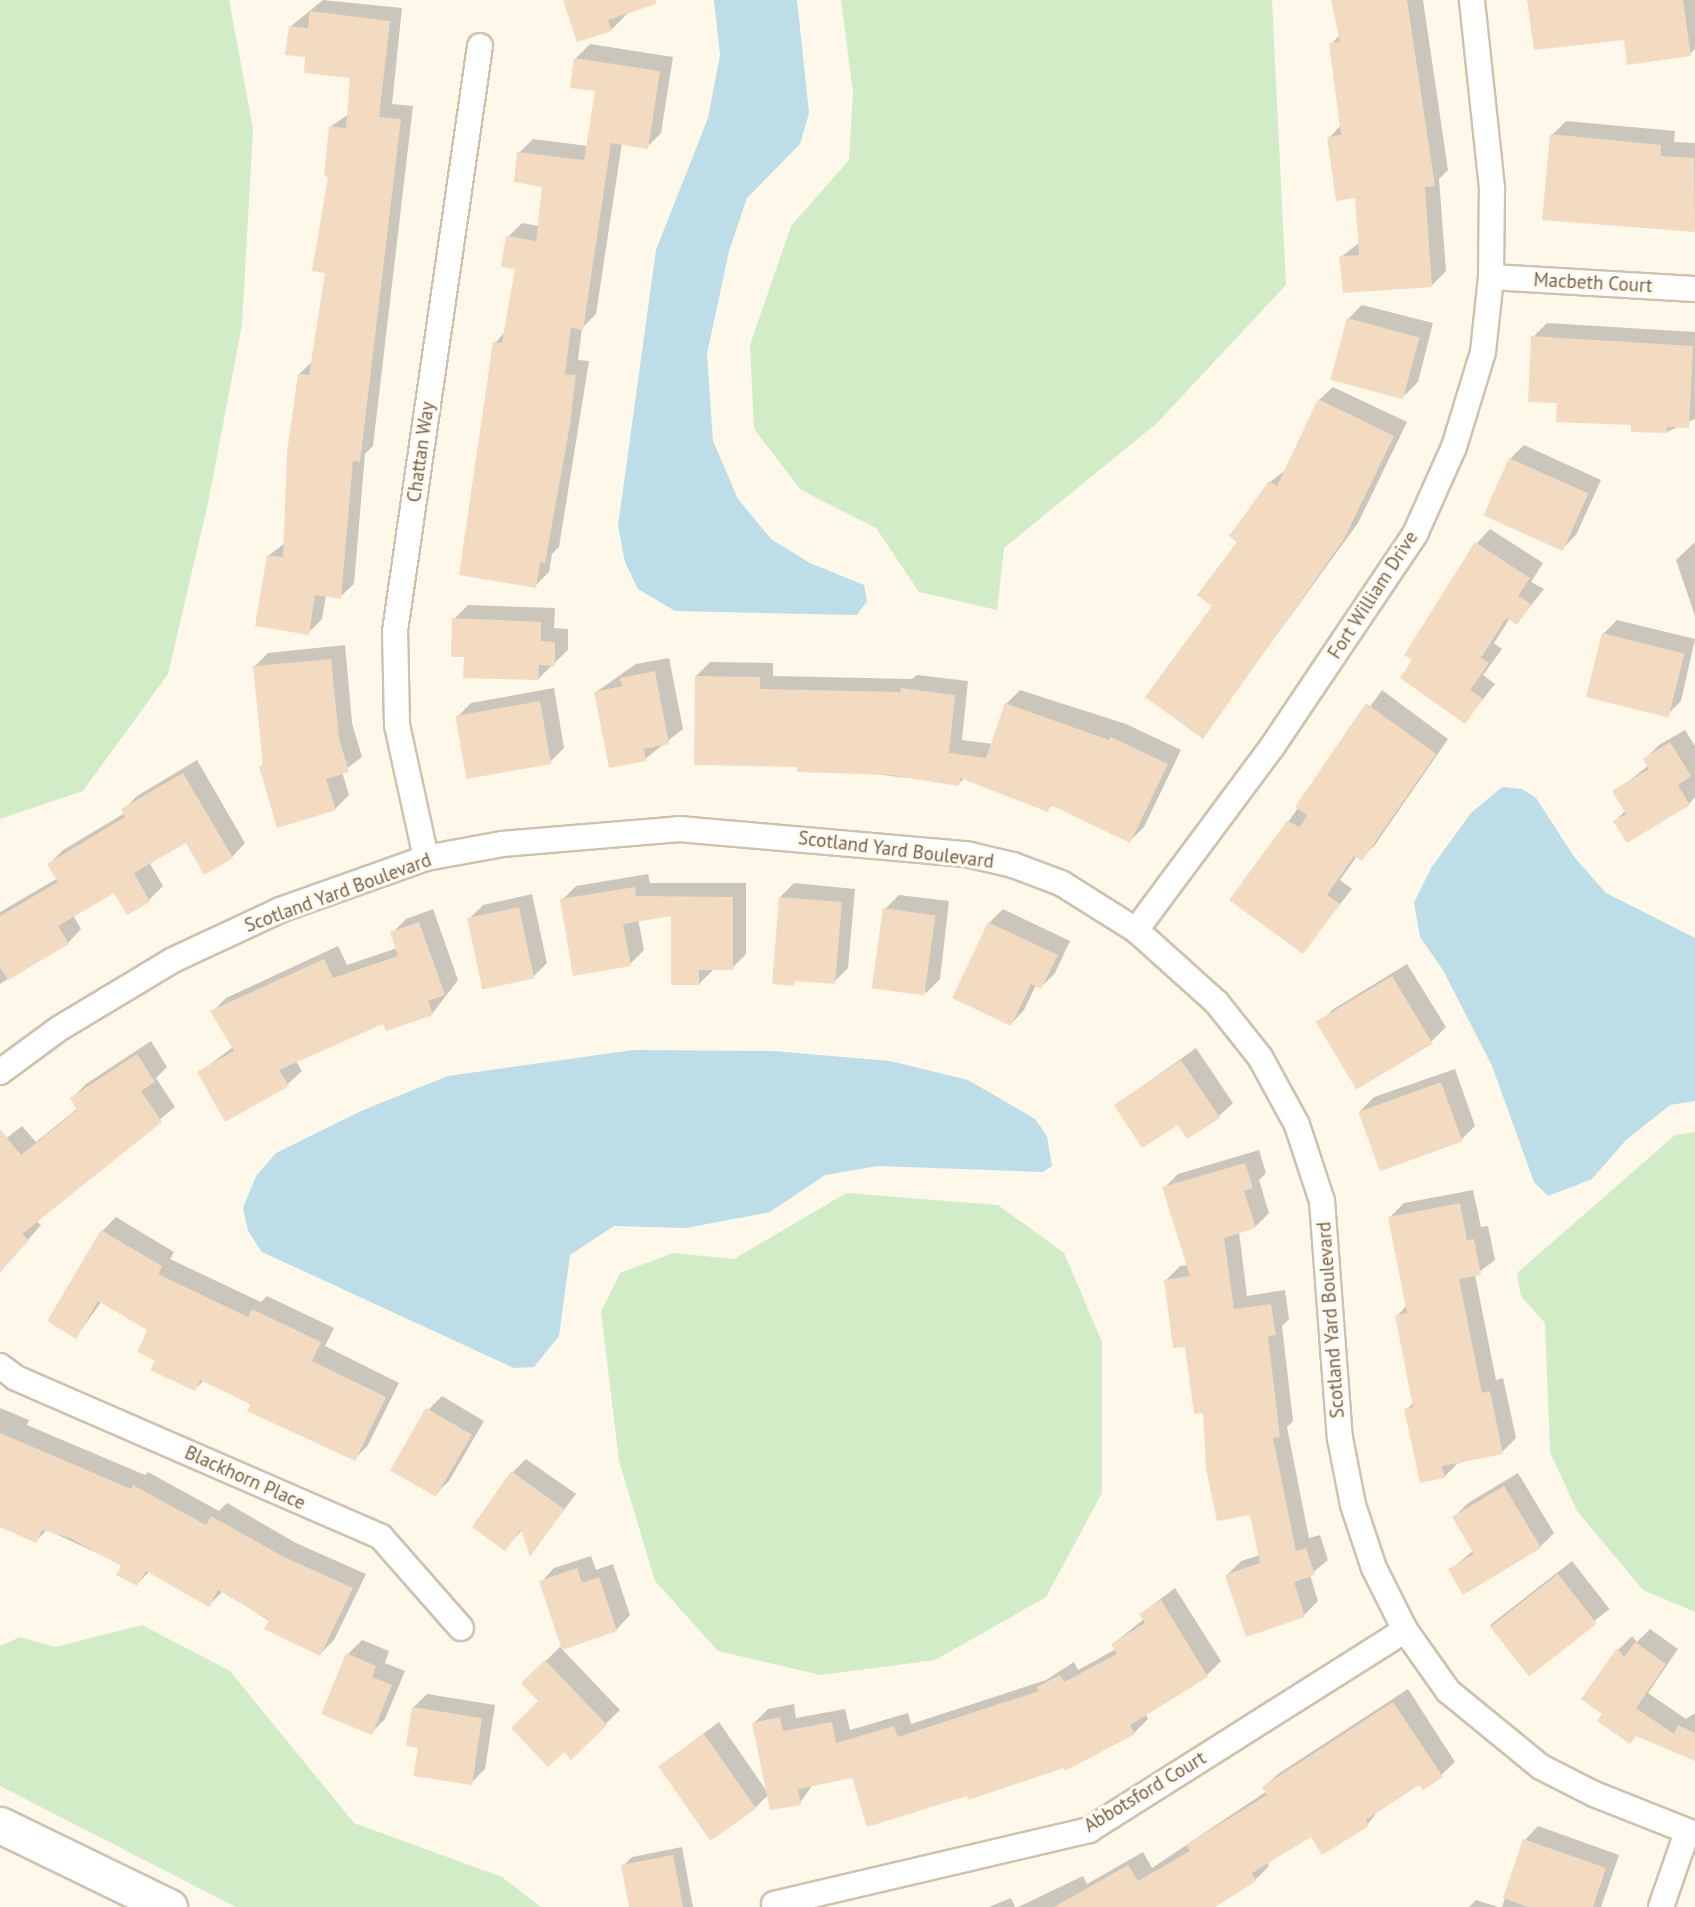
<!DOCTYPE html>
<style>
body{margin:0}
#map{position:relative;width:1695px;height:1907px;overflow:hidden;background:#fdf8ea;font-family:"PT Sans",sans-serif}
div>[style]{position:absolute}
.green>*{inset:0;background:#d2ecc7}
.water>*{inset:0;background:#bddde8}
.shadow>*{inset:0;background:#0003;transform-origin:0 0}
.building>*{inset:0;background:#f3dbc1;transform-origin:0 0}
.roads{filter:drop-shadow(2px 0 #d0c1ae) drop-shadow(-2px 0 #d0c1ae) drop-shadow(0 2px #d0c1ae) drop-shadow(0 -2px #d0c1ae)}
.street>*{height:24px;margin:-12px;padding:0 12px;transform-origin:12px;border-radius:12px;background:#fff}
.secondary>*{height:35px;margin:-17.5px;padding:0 17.5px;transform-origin:17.5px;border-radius:17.5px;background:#fff}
span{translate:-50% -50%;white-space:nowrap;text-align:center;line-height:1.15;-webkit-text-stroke:6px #fffbf1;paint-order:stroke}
.street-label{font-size:19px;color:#79614c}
</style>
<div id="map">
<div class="green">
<div style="clip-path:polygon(0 0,229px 0,253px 129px,242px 325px,208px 503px,168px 674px,83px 791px,0 819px)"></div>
<div style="clip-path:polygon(841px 0,1272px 0,1286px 285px,1156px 424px,1004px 548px,997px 610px,919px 592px,876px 528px,801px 490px,754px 429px,750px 345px,791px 226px,849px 160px,853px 93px)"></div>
<div style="clip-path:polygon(1695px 1132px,1695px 1612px,1643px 1590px,1577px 1511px,1550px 1452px,1545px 1323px,1521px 1296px,1517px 1273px,1675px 1135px)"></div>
<div style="clip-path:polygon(846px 1193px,998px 1205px,1064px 1253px,1102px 1342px,1102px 1493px,1046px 1597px,935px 1660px,821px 1675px,718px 1651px,655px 1581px,619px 1461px,601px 1311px,620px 1273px,673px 1253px,734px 1259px)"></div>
<div style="clip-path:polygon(142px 1625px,230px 1671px,354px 1823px,502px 1877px,541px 1907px,236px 1907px,0 1786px,0 1646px,20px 1637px,55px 1647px)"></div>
</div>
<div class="water">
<div style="clip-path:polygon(714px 0,797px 0,809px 113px,800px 144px,747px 198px,729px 251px,707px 354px,713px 441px,738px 499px,771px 539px,810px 563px,864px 585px,867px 601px,857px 615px,675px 611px,638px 589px,625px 562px,618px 526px,656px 250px,708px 118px,720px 55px)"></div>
<div style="clip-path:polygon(1502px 787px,1522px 789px,1536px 798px,1575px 858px,1606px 893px,1695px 938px,1695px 1101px,1670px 1105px,1626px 1140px,1592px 1179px,1548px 1196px,1534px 1182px,1492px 1066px,1443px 970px,1420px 937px,1414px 903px,1431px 868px,1471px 813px)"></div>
<div style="clip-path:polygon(634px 1050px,773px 1051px,890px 1061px,968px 1080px,1035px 1119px,1047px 1136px,1052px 1166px,1043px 1172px,878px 1166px,825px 1175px,770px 1212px,686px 1228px,614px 1226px,570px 1255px,559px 1336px,534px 1367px,514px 1368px,262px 1252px,248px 1231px,243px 1208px,256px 1176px,276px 1153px,361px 1111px,448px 1076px)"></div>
</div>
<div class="shadow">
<div style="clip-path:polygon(323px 0,402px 8px,392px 104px,413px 106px,373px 446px,365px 454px,354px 584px,340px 597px,326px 595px,322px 619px,308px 633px,268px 556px,285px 543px,299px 374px,314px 360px,327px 271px,330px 127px,349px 114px,352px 76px,307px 56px,290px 27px)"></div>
<div style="clip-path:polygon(565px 0,641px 0,611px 30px)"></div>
<div style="clip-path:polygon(1333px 0,1423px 0,1448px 170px,1439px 179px,1446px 271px,1432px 285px,1341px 257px,1360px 242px,1356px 196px,1329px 138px,1341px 125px,1331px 44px,1340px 35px)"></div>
<div style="clip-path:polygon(1529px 0,1695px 0,1695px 49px,1690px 54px,1625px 38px)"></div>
<div style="clip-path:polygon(590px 44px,673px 57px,661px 133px,647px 147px,622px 143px,596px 314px,582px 328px,578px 360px,589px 361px,559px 547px,552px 554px,549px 572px,535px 586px,495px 343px,506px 331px,517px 268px,508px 237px,522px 223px,539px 226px,544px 185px,519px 153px,533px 139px,588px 146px,597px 90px,576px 58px)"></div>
<div style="clip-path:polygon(1566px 121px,1675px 131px,1674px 142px,1695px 143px,1695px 229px,1544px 219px,1552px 135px)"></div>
<div style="clip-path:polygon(1362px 305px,1433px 323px,1418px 382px,1404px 396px,1348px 319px)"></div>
<div style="clip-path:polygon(1547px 323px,1695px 332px,1695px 419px,1667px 432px,1559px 401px,1533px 337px)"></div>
<div style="clip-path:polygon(1333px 387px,1407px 422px,1358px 523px,1203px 736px,1214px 606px,1270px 482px,1286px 470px,1319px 400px)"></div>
<div style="clip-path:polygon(1524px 445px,1601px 480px,1576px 535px,1562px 549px,1510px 459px)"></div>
<div style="clip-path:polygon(1490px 529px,1543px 563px,1531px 582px,1544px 589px,1517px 623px,1510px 618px,1494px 643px,1502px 649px,1483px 675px,1495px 684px,1465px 722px,1477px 543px)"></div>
<div style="clip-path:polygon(1695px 542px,1695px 616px,1676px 560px)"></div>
<div style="clip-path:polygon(468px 605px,555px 608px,554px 628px,568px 629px,568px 650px,538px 679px,465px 655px,454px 619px)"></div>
<div style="clip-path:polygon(1617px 620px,1695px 639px,1681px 701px,1667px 715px,1603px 634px)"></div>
<div style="clip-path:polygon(345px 645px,352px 723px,362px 757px,342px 772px,349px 795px,335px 809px,261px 767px,264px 763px,254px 667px,268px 653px)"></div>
<div style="clip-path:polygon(669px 658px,683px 729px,645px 759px,596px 692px,636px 664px)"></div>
<div style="clip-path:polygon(710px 662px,773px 663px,773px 676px,912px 679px,917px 675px,968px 681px,962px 740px,993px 744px,1006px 704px,1020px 690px,1126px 724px,1181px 750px,1144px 827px,1130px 841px,1054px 804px,1047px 810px,965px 778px,958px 784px,799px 765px,696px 676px)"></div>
<div style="clip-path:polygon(554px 688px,564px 748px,550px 762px,457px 717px,471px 703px)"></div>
<div style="clip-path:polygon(1382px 690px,1448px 739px,1375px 845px,1361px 859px,1357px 856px,1340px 880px,1352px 889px,1302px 952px,1288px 822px)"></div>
<div style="clip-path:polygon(1685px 730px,1695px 746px,1695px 797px,1689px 804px,1615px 821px,1626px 810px,1615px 792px,1649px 765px,1645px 759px,1659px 745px)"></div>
<div style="clip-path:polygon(197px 760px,245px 843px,232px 857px,186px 841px,149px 862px,163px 886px,149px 900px,128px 913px,115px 891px,73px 915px,81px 929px,68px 943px,0 984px,0 912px,58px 878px,49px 864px,63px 850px,125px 813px,123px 810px,137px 796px)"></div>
<div style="clip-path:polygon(648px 874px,650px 883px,746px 883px,746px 954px,732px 968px,713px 970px,699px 984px,672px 914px,638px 919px,644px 950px,630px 964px,562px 900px,576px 886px)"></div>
<div style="clip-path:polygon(794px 883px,855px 889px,848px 968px,834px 982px,798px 979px,793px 984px,780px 897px)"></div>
<div style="clip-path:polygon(532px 894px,547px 963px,533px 977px,469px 919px,483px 905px)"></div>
<div style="clip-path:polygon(899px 895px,949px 901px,940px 979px,926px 993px,885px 909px)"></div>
<div style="clip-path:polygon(433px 909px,458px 980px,432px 1014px,384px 1022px,296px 1061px,302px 1071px,288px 1084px,199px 1073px,233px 1047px,212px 1012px,226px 998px,338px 946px,347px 965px,397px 948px,392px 933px,406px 919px)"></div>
<div style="clip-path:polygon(1003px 909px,1070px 941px,1055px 973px,1041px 987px,1036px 985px,1024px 1010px,1011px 1024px,989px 923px)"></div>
<div style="clip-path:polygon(1407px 964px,1446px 1027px,1432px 1041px,1358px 1087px,1319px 1024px,1332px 1010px)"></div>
<div style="clip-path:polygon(151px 1041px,167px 1067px,156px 1078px,175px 1107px,36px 1221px,41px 1225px,0 1272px,0 1143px,22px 1126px,36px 1142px,78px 1108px,72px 1098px,86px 1084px)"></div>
<div style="clip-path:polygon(1196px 1048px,1233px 1103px,1219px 1116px,1116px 1105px)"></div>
<div style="clip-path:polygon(1455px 1069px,1475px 1126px,1461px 1140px,1360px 1111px,1374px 1097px)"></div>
<div style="clip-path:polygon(1259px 1150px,1266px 1173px,1259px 1180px,1269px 1213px,1255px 1227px,1239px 1232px,1247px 1296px,1285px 1290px,1289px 1319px,1282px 1326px,1293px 1421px,1287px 1427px,1309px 1538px,1320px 1535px,1328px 1560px,1310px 1575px,1318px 1601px,1304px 1615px,1227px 1575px,1241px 1561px,1260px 1555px,1251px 1513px,1204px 1411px,1166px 1280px,1180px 1266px,1188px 1265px,1164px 1188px,1178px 1174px)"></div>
<div style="clip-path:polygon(1473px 1190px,1481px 1227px,1488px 1226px,1495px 1260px,1475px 1275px,1496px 1380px,1503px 1378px,1516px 1438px,1502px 1452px,1458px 1463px,1444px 1477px,1406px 1410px,1414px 1402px,1397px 1316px,1407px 1305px,1390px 1217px,1404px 1203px)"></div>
<div style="clip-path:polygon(116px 1217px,174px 1252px,170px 1259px,261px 1302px,267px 1296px,334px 1328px,325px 1346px,399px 1383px,368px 1445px,355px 1459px,204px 1380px,195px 1389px,157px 1360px,149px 1330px,102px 1301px,76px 1337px,102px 1231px)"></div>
<div style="clip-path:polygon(442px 1396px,484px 1421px,449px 1481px,435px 1495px,428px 1410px)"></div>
<div style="clip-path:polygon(0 1408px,29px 1420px,27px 1425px,145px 1475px,148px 1472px,219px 1511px,227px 1503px,296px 1543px,366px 1574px,334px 1640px,320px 1654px,223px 1591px,209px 1605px,150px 1571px,137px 1584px,123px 1565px,47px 1530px,36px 1541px,0 1499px)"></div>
<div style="clip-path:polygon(526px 1459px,576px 1494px,531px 1553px,523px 1529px,505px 1549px,512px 1473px)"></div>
<div style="clip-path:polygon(1518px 1473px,1554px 1533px,1540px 1547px,1450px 1570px,1474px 1550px,1454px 1517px,1468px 1503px)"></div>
<div style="clip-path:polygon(591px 1556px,596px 1570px,613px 1564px,630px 1615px,617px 1629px,563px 1648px,541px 1582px,554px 1568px)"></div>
<div style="left:1572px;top:1561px;width:61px;height:104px;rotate:52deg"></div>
<div style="clip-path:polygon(1175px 1588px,1221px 1661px,1207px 1675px,1145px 1714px,1148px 1719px,1134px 1733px,968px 1794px,853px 1776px,813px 1784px,800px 1803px,769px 1794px,755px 1808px,660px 1766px,719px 1722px,768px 1793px,754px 1723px,768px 1709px,794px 1704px,796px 1718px,845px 1709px,850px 1730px,908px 1713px,911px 1724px,1046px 1680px,1074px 1662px,1078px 1670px,1116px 1649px,1113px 1644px,1144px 1619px,1141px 1614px)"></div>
<div style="clip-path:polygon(1650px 1629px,1678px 1649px,1648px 1693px,1686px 1719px,1695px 1713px,1695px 1760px,1637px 1735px,1630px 1742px,1604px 1713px,1618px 1650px,1632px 1636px,1637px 1642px)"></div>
<div style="clip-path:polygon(362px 1640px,389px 1651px,385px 1663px,405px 1671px,385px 1719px,371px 1733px,348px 1654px)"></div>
<div style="clip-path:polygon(560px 1647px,620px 1710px,571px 1758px,540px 1701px,523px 1683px)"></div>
<div style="clip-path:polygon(1408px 1689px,1455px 1762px,1441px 1775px,1420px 1782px,1380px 1808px,1368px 1824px,1311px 1834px,1267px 1862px,1269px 1866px,1255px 1880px,1208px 1907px,1018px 1907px,1083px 1876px,1087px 1884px,1143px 1852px,1152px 1868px,1267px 1791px,1264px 1787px,1278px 1774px)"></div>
<div style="clip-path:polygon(427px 1694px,495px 1705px,485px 1769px,471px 1783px,420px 1747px,413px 1708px)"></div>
<div style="clip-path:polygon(1538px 1826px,1619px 1855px,1601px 1907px,1502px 1907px,1525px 1840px)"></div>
<div style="clip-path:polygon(682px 1847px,693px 1907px,631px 1907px,623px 1866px,632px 1857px)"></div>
<div style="clip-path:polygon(1011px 1898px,1015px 1907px,989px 1907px)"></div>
<div style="clip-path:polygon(1476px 1900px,1498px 1907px,1469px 1907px)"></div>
</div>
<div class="building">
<div style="clip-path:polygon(563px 0,656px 0,656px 4px,608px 20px,612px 31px,577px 42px)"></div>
<div style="clip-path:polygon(1331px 0,1407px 0,1435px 186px,1425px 187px,1432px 287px,1343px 293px,1339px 256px,1359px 255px,1355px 198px,1336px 201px,1327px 137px,1341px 135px,1329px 43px,1340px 42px)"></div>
<div style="clip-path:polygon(1527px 0,1683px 0,1691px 56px,1627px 65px,1624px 40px,1534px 50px)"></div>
<div style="clip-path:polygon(310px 11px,390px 21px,379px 117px,401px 119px,360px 462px,353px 461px,341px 599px,315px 595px,309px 635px,255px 626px,267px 555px,283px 557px,287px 452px,298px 374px,309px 375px,325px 273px,312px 271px,328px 177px,324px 176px,329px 126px,346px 128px,350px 78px,304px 73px,305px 57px,285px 55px,289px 26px,308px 28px)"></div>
<div style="clip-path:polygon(574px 58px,660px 71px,648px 149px,611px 143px,583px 330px,571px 328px,565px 374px,576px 375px,570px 425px,545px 563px,540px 562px,536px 588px,459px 575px,493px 342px,502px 343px,515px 269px,501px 267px,506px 236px,536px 241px,542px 187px,514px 182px,517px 152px,584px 160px,595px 91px,570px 88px)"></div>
<div style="clip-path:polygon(1550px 134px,1661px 145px,1661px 156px,1694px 158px,1695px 232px,1542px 220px)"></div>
<div style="left:1347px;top:318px;width:75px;height:64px;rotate:15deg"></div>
<div style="clip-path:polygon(1531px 336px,1693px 346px,1689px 428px,1667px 427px,1667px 433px,1631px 432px,1631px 425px,1556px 422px,1557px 403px,1528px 402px)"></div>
<div style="clip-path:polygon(1318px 399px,1394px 436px,1344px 539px,1203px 739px,1145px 697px,1212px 606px,1197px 595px,1237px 542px,1229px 536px,1269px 481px,1277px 486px)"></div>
<div style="left:1509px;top:458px;width:87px;height:63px;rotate:24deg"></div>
<div style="clip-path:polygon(1475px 542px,1530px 578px,1518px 596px,1531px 604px,1517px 625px,1506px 618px,1481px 658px,1489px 663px,1470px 690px,1483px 699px,1465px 724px,1400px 678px,1412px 660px,1404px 655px)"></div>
<div style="clip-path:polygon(452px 618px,541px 622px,541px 641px,555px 642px,555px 666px,539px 665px,538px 680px,463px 678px,464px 657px,451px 657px)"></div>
<div style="left:1602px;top:633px;width:85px;height:66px;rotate:14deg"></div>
<div style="clip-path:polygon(331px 659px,339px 738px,349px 772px,326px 779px,336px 810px,277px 828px,259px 766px,263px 765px,253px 666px)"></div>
<div style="clip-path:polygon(655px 671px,669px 744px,644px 749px,646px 761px,609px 768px,594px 692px,622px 686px,620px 678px)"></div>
<div style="clip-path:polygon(695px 676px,760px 677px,760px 689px,900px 692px,901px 688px,955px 695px,949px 753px,986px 758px,1005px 703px,1109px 740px,1111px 737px,1168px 764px,1130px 843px,1051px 805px,1048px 812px,960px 778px,959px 786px,890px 775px,797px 772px,797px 767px,694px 765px)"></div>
<div style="left:540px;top:701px;width:64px;height:86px;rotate:80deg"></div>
<div style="clip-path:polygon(1366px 703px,1436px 754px,1362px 861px,1354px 856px,1327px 895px,1340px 904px,1303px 954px,1229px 900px,1287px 821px,1300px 827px,1307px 815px,1295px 807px)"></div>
<div style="clip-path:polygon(1670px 742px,1691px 776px,1678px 785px,1690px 805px,1627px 843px,1613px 821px,1626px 814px,1612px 791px,1649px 769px,1643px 759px)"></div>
<div style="clip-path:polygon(183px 773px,233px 858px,204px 875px,186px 843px,134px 873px,150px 902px,127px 915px,114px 893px,58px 926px,69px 944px,8px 980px,0 967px,0 916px,58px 882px,47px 864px,125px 817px,121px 809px)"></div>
<div style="clip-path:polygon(635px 887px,636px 896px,733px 897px,733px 970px,699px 970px,699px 985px,671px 985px,671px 916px,623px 924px,631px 966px,573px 976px,560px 899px)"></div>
<div style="clip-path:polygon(779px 897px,842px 902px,835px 984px,795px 981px,794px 986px,772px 984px)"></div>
<div style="left:519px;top:907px;width:73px;height:53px;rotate:78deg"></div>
<div style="left:883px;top:908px;width:53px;height:81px;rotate:8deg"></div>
<div style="clip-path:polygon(419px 922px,445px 995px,428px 1001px,433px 1015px,386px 1031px,383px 1024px,279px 1070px,289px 1086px,225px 1122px,197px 1072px,234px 1051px,210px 1011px,324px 959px,333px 978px,398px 956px,390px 932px)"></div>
<div style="clip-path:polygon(988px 922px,1058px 955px,1041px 989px,1031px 984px,1011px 1026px,952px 998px)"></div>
<div style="left:1392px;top:976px;width:79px;height:89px;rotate:59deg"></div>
<div style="clip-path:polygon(137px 1054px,155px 1082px,141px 1091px,162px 1122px,22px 1234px,29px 1240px,0 1272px,0 1129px,21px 1155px,77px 1110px,70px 1098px)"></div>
<div style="clip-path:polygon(1181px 1060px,1220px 1118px,1187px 1139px,1178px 1125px,1142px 1148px,1114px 1105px)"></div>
<div style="left:1441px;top:1082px;width:63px;height:88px;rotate:70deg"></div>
<div style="clip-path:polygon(1245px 1163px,1253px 1188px,1244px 1191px,1256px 1228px,1224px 1238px,1234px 1309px,1271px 1304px,1276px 1335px,1268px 1336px,1280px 1437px,1273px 1438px,1296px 1551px,1306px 1548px,1315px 1575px,1294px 1582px,1305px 1617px,1246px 1637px,1225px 1575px,1260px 1563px,1250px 1515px,1217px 1521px,1206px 1469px,1203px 1413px,1194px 1414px,1185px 1347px,1173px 1348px,1164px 1280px,1190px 1276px,1162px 1187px)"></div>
<div style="clip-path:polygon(1460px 1203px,1467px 1240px,1474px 1239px,1481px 1275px,1459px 1279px,1482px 1393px,1490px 1391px,1503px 1454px,1442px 1466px,1445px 1478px,1420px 1483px,1404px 1409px,1413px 1407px,1395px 1315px,1407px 1313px,1388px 1217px)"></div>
<div style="clip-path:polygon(101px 1230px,162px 1266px,158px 1274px,248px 1317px,252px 1309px,321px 1342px,312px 1361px,386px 1397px,355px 1461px,247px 1411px,251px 1404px,200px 1380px,195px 1391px,150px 1370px,155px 1361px,137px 1352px,147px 1330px,98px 1301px,76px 1339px,47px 1321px)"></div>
<div style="left:426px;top:1408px;width:53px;height:72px;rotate:30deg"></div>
<div style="clip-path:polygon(0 1433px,131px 1489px,133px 1485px,206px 1525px,211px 1516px,282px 1556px,353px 1588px,320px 1656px,264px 1629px,269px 1620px,218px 1590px,209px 1607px,146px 1571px,137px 1586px,116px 1575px,121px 1566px,70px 1538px,42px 1530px,36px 1543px,0 1527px)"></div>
<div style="clip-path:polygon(511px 1471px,564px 1509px,530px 1557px,521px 1529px,505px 1551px,472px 1527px)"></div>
<div style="clip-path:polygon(1504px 1486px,1541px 1548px,1463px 1595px,1448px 1569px,1474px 1554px,1452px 1517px)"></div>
<div style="clip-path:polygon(577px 1568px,582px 1583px,599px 1577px,617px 1631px,562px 1650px,539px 1581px)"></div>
<div style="left:1558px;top:1574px;width:63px;height:86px;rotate:52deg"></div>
<div style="clip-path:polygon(1161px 1600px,1208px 1677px,1130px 1725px,1135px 1734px,1065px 1771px,1064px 1768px,968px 1800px,967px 1796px,867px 1827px,852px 1778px,798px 1789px,801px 1805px,770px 1810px,752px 1723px,780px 1717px,783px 1731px,832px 1722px,836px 1743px,894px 1726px,898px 1737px,1039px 1691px,1037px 1687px,1060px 1675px,1064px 1682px,1117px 1654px,1111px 1644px,1145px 1623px,1139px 1614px)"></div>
<div style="clip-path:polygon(1635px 1642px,1666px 1664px,1636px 1708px,1674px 1734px,1678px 1725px,1695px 1733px,1695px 1761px,1636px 1736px,1630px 1744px,1597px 1721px,1602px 1714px,1581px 1699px,1617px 1648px,1624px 1657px)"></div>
<div style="clip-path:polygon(346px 1653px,376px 1666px,372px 1677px,392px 1685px,372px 1735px,321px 1714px)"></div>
<div style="clip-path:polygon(545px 1660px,607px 1725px,571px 1760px,564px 1752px,548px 1767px,511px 1728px,538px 1701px,521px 1683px)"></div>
<div style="clip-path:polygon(1393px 1702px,1443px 1777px,1423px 1790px,1419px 1785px,1366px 1820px,1369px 1826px,1322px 1855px,1311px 1837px,1252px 1873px,1256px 1881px,1215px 1907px,1054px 1907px,1128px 1865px,1138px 1881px,1190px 1851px,1186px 1845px,1267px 1795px,1262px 1787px)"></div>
<div style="clip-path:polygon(412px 1707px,482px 1718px,472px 1785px,413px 1776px,418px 1748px,406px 1746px)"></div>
<div style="left:704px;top:1734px;width:91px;height:56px;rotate:55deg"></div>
<div style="clip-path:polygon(1523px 1839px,1606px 1868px,1593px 1907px,1528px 1907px,1503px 1898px)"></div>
<div style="clip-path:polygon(673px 1855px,683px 1907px,629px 1907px,621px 1865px)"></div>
</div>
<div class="roads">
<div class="street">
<div style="left:1491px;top:277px;width:204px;rotate:3.4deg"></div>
<div style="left:426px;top:858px;width:136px;rotate:-102.3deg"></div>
<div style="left:397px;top:725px;width:94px;rotate:-91.2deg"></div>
<div style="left:395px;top:631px;width:591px;rotate:-81.73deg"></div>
<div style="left:1136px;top:930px;width:228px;rotate:-53.4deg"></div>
<div style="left:1272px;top:747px;width:257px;rotate:-56.1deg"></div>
<div style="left:1415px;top:534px;width:95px;rotate:-65.9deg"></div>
<div style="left:1454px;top:447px;width:99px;rotate:-73deg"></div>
<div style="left:1483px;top:352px;width:75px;rotate:-83.9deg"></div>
<div style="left:1491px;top:277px;width:89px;rotate:-89.4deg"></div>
<div style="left:1492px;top:188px;width:189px;rotate:-96.1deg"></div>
<div style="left:0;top:1072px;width:74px;rotate:-36.3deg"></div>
<div style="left:60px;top:1028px;width:132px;rotate:-31deg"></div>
<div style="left:173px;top:960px;width:118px;rotate:-25deg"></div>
<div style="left:280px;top:910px;width:155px;rotate:-19.6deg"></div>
<div style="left:426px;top:858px;width:77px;rotate:-10.4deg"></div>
<div style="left:502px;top:844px;width:178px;rotate:-4.8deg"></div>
<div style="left:679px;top:829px;width:288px;rotate:5deg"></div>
<div style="left:966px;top:854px;width:48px;rotate:13.2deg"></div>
<div style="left:1013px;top:865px;width:51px;rotate:20.6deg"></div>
<div style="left:1061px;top:883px;width:89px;rotate:32.1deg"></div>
<div style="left:1136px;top:930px;width:109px;rotate:42deg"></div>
<div style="left:1217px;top:1003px;width:69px;rotate:51.5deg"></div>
<div style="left:1260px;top:1057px;width:77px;rotate:61.4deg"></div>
<div style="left:1297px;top:1125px;width:80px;rotate:71.8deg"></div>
<div style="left:1322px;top:1201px;width:238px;rotate:85.7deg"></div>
<div style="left:1340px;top:1438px;width:68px;rotate:79deg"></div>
<div style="left:1353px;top:1505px;width:66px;rotate:71.6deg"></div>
<div style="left:1374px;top:1568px;width:69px;rotate:63.4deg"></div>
<div style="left:1405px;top:1630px;width:75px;rotate:54.8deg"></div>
<div style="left:1448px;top:1691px;width:120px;rotate:39.3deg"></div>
<div style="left:1541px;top:1767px;width:59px;rotate:27deg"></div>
<div style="left:1594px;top:1794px;width:109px;rotate:21.6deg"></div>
<div style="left:0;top:1366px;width:20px;rotate:37deg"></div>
<div style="left:16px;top:1378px;width:398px;rotate:23.5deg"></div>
<div style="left:381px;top:1537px;width:121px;rotate:48.7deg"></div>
<div style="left:774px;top:1904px;width:324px;rotate:-13.2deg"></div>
<div style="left:1089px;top:1830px;width:374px;rotate:-32.3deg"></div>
<div style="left:1661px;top:1907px;width:79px;rotate:-70.9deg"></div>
</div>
<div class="secondary">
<div style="left:0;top:1825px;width:188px;rotate:25.9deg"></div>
</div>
</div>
<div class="street-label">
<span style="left:1593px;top:283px;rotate:3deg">Macbeth Court</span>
<span style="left:421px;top:452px;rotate:-82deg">Chattan Way</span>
<span style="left:1373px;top:595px;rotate:-57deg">Fort William Drive</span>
<span style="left:896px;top:850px;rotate:7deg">Scotland Yard Boulevard</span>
<span style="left:338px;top:893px;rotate:-20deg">Scotland Yard Boulevard</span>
<span style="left:1331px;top:1320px;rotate:-94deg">Scotland Yard Boulevard</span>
<span style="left:245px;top:1478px;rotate:24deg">Blackhorn Place</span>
<span style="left:1145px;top:1792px;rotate:-31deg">Abbotsford Court</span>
</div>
</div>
